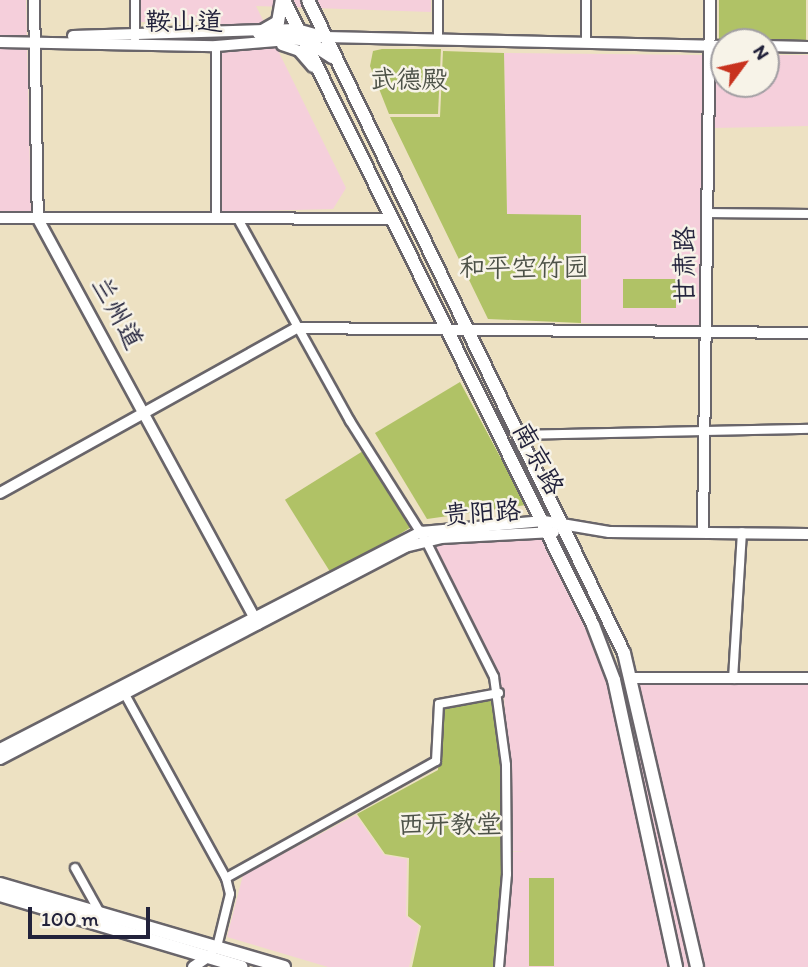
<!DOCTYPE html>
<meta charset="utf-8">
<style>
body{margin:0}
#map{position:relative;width:808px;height:967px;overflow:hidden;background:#ede1c2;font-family:Itim,"LXGW WenKai TC",sans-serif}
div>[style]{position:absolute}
.built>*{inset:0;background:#f5cfdb}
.green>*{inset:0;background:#b0c266;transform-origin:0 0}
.roads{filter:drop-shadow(2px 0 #69656a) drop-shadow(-2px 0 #69656a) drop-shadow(0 2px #69656a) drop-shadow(0 -2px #69656a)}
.street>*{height:8px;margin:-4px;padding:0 4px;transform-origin:4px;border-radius:4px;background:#fff}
.secondary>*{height:10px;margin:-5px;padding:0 5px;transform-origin:5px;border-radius:5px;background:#fff}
.primary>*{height:12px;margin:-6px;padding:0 6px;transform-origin:6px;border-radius:6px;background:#fff}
span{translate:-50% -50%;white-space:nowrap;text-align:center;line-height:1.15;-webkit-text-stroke:5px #f7f3e8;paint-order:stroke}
.street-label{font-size:26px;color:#22223b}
.park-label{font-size:26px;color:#4d5248}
.north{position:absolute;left:710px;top:28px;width:70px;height:70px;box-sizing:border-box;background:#f7f3e8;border:2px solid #a29fa3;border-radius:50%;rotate:57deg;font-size:19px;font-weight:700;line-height:28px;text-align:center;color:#22223b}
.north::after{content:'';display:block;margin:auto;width:24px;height:32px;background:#c8321e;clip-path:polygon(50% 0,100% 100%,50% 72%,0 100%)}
.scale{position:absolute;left:28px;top:907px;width:122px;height:32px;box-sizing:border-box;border:4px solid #22223b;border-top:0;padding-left:9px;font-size:21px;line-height:24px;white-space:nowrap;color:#22223b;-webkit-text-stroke:5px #f7f3e8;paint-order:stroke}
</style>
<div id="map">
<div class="built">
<div style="clip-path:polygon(0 0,26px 0,31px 211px,0 211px)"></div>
<div style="clip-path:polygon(139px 0,431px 0,431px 12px,256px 6px,346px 188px,333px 209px,219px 212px,220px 19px,141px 22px)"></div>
<div style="clip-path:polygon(504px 53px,703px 55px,704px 329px,581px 323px,581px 215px,507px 215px)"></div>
<div style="clip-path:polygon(713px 54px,724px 54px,724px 84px,766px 84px,766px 55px,808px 55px,808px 126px,713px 128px)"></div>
<div style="clip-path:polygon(530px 525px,544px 529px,604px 659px,624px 681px,808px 681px,808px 967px,504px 967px,511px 852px,524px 851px,510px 851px,504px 694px,431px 544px)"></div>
<div style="clip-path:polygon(356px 815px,384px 855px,407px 859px,406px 916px,419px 926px,409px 967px,328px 967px,227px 937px,243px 875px)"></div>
</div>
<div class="green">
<div style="left:719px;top:0;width:87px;height:43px"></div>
<div style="clip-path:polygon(382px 49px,441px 49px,438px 114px,389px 114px,370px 66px,373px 51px)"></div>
<div style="clip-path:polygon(443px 51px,504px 53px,507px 214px,581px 215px,581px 323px,488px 319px,390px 117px,440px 117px)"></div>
<div style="left:623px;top:279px;width:53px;height:29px"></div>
<div style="clip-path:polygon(460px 382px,526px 505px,427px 519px,375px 433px)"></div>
<div style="left:363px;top:451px;width:90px;height:92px;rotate:58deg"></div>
<div style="clip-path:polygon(497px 695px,505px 873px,494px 967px,412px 967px,421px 926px,408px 916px,409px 858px,385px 854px,357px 814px,438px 770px,441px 705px)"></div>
<div style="left:529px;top:878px;width:25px;height:88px"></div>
</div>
<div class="roads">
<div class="street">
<div style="left:438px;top:38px;width:38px;rotate:-90deg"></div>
<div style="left:135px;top:39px;width:39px;rotate:-90deg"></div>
<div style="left:586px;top:43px;width:43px;rotate:-90deg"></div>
<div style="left:216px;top:46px;width:173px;rotate:90deg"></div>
<div style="left:708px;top:213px;width:100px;rotate:0.6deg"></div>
<div style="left:238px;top:219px;width:231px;rotate:61deg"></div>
<div style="left:350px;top:421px;width:142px;rotate:57.7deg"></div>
<div style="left:426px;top:541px;width:152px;rotate:63.4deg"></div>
<div style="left:494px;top:677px;width:89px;rotate:82.2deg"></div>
<div style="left:506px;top:765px;width:109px;rotate:89.5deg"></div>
<div style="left:507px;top:874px;width:93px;rotate:94.9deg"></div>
<div style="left:519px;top:435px;width:289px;rotate:-1.2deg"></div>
<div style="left:733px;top:679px;width:147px;rotate:-86.5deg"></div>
<div style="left:122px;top:689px;width:216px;rotate:61.2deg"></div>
<div style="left:226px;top:878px;width:16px;rotate:76deg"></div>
<div style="left:230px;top:894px;width:55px;rotate:103.8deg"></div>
<div style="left:75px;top:868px;width:51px;rotate:60.9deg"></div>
<div style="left:226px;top:878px;width:240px;rotate:-29.1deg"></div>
<div style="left:436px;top:761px;width:57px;rotate:-87deg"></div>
<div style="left:439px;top:704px;width:61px;rotate:-10.4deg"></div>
</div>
<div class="secondary">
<div style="left:34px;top:0;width:219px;rotate:89deg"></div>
<div style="left:38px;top:219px;width:461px;rotate:61.5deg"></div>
<div style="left:73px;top:36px;width:224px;rotate:-1.8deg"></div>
<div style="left:297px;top:29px;width:25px;rotate:16deg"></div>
<div style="left:0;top:42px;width:216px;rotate:1.1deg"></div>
<div style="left:216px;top:46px;width:109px;rotate:-4.7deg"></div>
<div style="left:325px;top:37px;width:399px;rotate:1.3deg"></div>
<div style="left:282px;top:45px;width:18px;rotate:19deg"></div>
<div style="left:299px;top:51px;width:21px;rotate:49deg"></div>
<div style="left:766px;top:46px;width:42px;rotate:1.4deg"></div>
<div style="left:0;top:218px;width:388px;rotate:0.1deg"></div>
<div style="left:0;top:493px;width:339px;rotate:-29.1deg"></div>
<div style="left:296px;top:328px;width:512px;rotate:0.56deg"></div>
<div style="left:703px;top:531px;width:531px;rotate:-89.24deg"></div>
<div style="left:633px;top:678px;width:175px"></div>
<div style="left:0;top:749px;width:474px;rotate:-27.3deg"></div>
<div style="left:421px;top:532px;width:123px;rotate:-5.1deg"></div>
<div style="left:544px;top:521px;width:66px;rotate:9.6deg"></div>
<div style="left:609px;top:532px;width:199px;rotate:0.6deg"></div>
<div style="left:0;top:759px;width:457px;rotate:-27.6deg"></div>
<div style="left:405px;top:547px;width:37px;rotate:-14deg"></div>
<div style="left:441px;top:538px;width:113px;rotate:-3deg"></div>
<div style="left:193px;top:967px;width:22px;rotate:-34deg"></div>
</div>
<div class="primary">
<div style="left:284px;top:0;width:697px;rotate:63.69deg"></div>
<div style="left:593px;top:625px;width:59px;rotate:69.1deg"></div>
<div style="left:614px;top:680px;width:294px;rotate:77.8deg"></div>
<div style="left:308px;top:0;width:725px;rotate:64.18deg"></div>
<div style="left:624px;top:653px;width:322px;rotate:76.9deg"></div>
<div style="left:259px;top:33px;width:48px;rotate:8.5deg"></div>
<div style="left:306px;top:40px;width:31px;rotate:33deg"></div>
<div style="left:259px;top:33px;width:22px;rotate:-30deg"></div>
<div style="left:278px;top:22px;width:22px;rotate:-80deg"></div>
<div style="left:0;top:884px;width:296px;rotate:16.3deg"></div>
<div style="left:0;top:895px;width:252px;rotate:16.6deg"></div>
</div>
</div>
<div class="street-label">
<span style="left:184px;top:22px">鞍山道</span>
<span style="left:685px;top:265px;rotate:-90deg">甘肃路</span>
<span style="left:117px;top:313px;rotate:61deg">兰州道</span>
<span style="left:538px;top:459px;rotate:62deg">南京路</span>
<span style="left:482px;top:513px;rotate:-4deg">贵阳路</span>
</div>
<div class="park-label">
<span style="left:409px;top:80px">武德殿</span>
<span style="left:524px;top:268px">和平空竹园</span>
<span style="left:450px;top:825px">西开教堂</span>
</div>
<div class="north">N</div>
<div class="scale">100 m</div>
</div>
